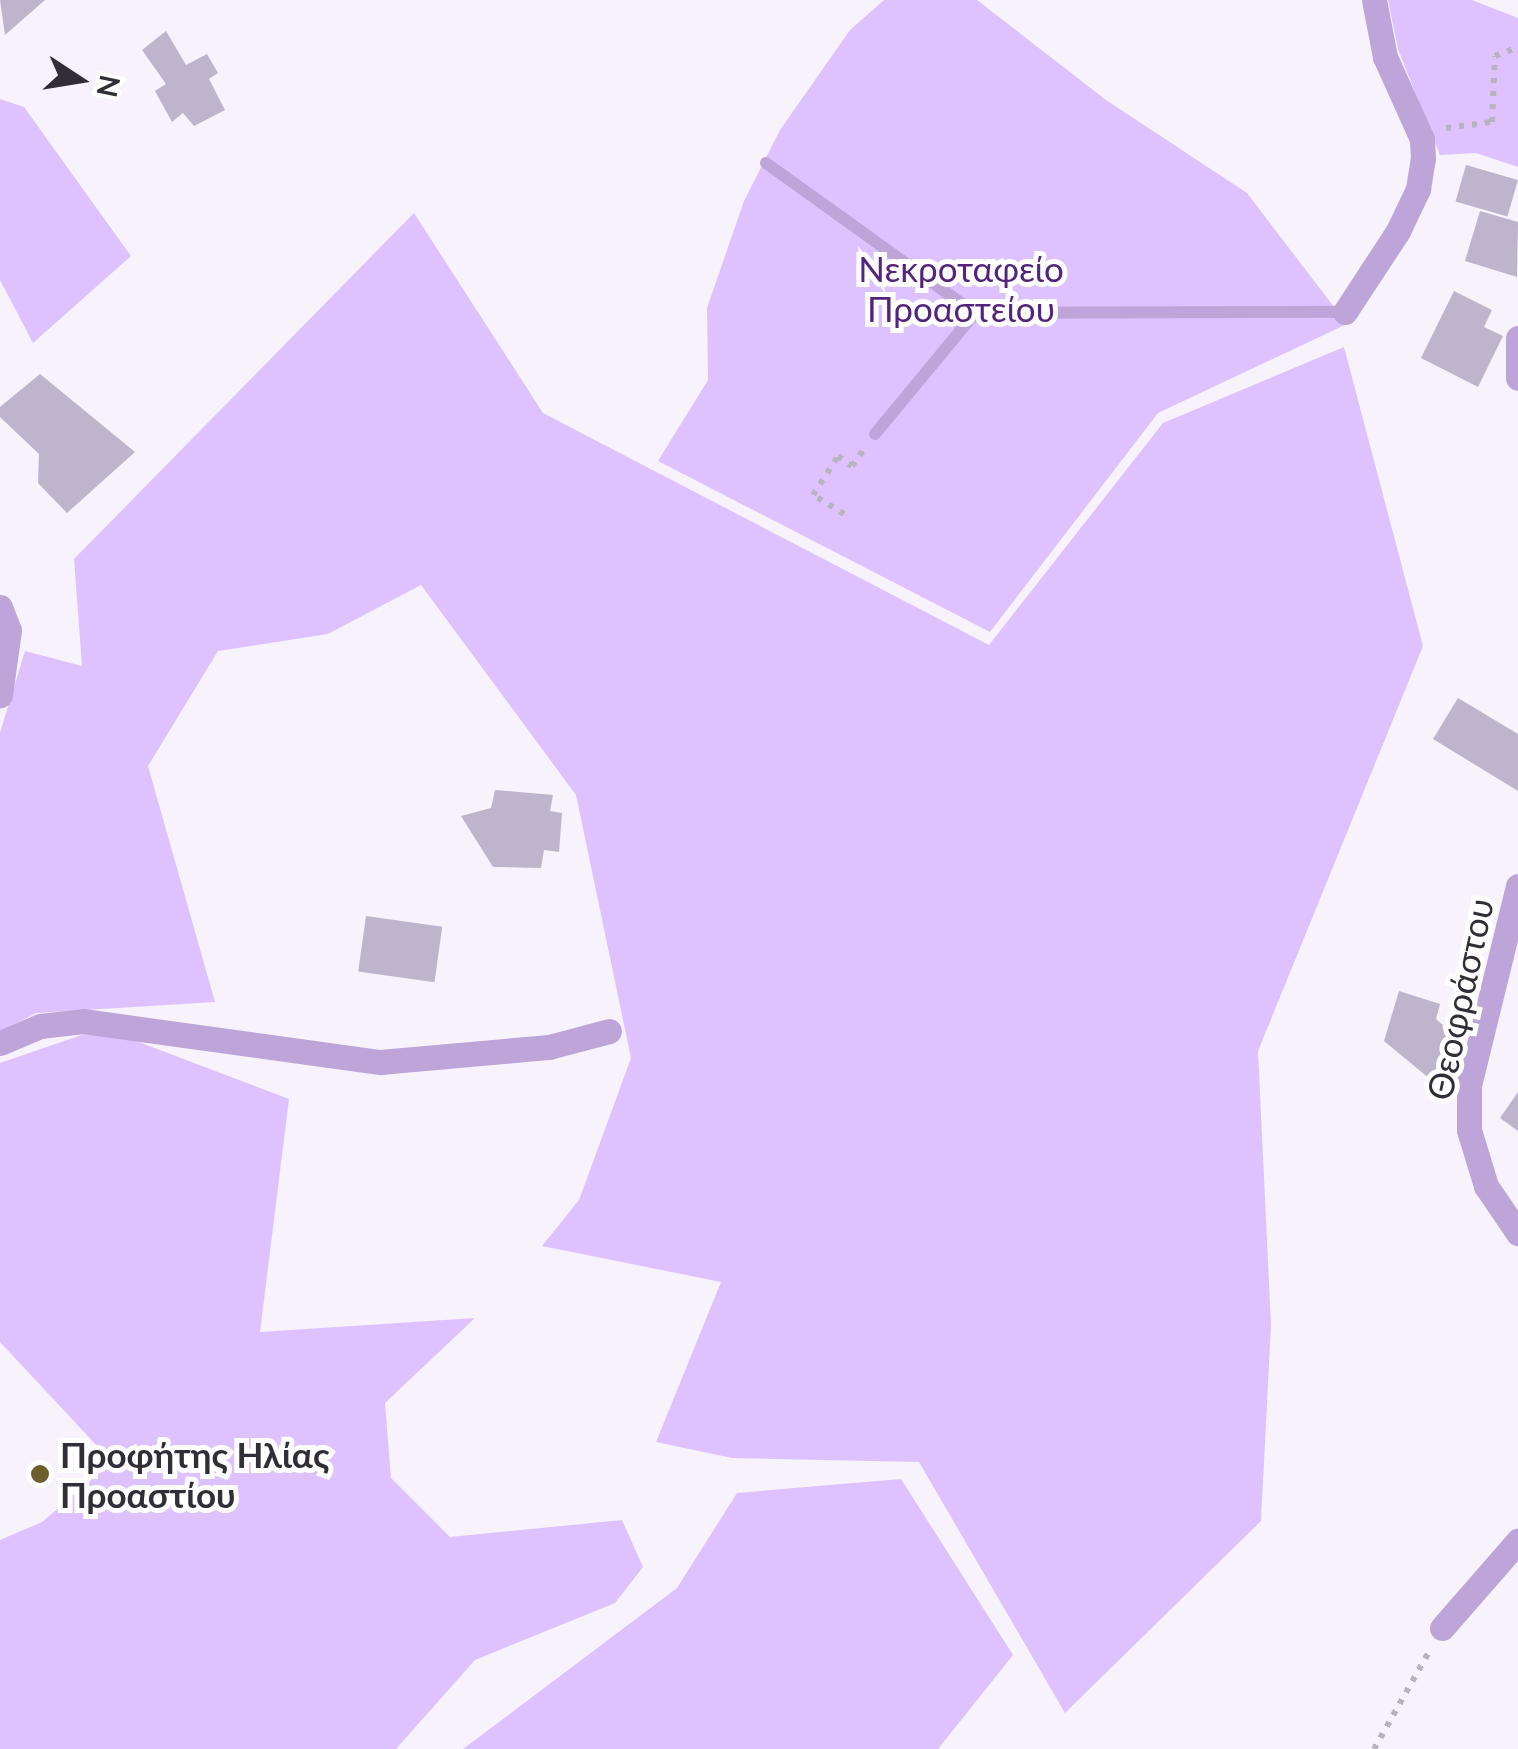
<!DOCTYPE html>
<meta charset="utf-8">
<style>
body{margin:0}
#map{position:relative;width:1518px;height:1749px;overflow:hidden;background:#f7f2fc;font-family:Lato,sans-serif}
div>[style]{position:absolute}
.green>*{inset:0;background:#dec2ff}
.building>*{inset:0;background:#beb4cc;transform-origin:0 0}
.path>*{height:6px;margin-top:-3px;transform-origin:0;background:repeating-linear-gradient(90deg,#b8b3bd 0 5px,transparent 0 13px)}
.lane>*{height:12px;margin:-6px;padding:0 6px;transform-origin:6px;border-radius:6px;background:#bda5d9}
.street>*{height:25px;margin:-12.5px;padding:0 12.5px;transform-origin:12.5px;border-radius:12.5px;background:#bda5d9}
.dots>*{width:28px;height:28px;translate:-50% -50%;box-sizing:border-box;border:5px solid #fff;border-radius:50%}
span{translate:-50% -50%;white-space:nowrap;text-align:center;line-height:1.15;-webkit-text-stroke:10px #fff;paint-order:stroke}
.park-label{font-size:35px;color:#54247d}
.street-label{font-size:35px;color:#322e38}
.poi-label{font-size:35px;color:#322e38;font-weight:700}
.left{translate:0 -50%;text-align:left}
.north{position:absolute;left:30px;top:30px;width:100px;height:100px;-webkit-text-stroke:8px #fff;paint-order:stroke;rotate:102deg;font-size:28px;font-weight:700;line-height:40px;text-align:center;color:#322e38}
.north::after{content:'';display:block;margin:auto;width:35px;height:45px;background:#322e38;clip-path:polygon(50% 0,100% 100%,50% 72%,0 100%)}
</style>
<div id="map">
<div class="green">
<div style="clip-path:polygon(884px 0,977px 0,1106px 100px,1247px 193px,1347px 324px,1158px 413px,990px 632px,658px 461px,708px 380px,707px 308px,744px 201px,780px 130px,850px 30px)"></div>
<div style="clip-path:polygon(1388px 0,1472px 0,1518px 18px,1518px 167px,1476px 153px,1440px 155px,1398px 49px)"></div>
<div style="clip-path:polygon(0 99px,24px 107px,131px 256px,33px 343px,0 280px)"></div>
<div style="clip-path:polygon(414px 213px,543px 413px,989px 645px,1163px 423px,1344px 347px,1423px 646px,1258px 1051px,1271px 1325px,1261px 1521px,1065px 1713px,919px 1462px,732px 1458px,656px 1442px,721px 1282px,542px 1246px,579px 1200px,631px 1058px,576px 795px,421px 585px,328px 634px,218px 651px,148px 766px,215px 1002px,36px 1013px,0 1032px,0 733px,25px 651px,82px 666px,74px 559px)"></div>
<div style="clip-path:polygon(102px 1028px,289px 1099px,260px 1332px,475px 1318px,385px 1403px,391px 1478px,450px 1537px,622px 1520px,643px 1567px,615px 1603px,475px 1660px,396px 1749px,0 1749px,0 1540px,42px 1522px,112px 1462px,0 1342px,0 1063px)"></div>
<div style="clip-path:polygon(901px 1479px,1013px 1655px,938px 1749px,463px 1749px,677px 1588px,737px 1493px)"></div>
</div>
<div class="building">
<div style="clip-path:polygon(0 0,45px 0,5px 35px)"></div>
<div style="clip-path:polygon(166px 31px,186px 65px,207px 54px,218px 73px,209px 79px,225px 110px,194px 126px,183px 113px,172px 122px,155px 91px,166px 84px,142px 50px)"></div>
<div style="left:1466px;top:165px;width:54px;height:38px;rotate:16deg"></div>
<div style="clip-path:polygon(1480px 211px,1518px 222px,1517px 277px,1465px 261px)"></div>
<div style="clip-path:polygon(1454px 291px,1492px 310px,1484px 327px,1503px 336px,1478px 387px,1421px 358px)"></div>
<div style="clip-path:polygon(40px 374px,135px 452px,67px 513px,38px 483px,39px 454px,0 417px,0 407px)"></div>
<div style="clip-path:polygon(1458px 698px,1518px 734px,1518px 791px,1433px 739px)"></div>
<div style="clip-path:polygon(495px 790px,553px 795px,550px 811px,562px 813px,559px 852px,544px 850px,541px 868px,493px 867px,461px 816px,491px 808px)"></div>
<div style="left:366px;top:916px;width:77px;height:56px;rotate:8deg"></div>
<div style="clip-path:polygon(1399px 991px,1440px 1004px,1436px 1019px,1465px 1045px,1455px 1055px,1463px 1080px,1447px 1093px,1384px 1041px)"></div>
<div style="clip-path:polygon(1518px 1092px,1518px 1131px,1500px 1118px)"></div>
</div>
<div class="path">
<div style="left:1446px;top:128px;width:46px;rotate:-7.4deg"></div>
<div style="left:1492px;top:122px;width:66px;rotate:-87.4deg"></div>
<div style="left:1495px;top:56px;width:25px;rotate:-21deg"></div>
<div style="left:844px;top:514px;width:36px;rotate:-148deg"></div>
<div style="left:813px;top:495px;width:46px;rotate:-57.3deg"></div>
<div style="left:838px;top:456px;width:17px;rotate:36deg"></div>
<div style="left:852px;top:466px;width:19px;rotate:-54deg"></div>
<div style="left:1374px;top:1749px;width:114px;rotate:-60.5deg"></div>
</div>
<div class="lane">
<div style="left:766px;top:163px;width:257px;rotate:35.7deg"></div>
<div style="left:975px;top:313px;width:370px;rotate:-0.2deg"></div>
<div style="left:875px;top:434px;width:157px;rotate:-50.4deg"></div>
</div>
<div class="street">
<div style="left:1345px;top:312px;width:97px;rotate:-56.8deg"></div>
<div style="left:1398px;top:231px;width:47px;rotate:-64.5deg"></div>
<div style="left:1418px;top:189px;width:30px;rotate:-81deg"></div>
<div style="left:1423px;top:159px;width:20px;rotate:-93deg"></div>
<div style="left:1422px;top:139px;width:90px;rotate:-114.3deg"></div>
<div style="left:1385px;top:57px;width:58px;rotate:-100.9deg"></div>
<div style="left:1518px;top:338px;width:40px;rotate:90deg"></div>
<div style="left:0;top:607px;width:25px;rotate:69deg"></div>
<div style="left:9px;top:630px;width:66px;rotate:97.9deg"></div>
<div style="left:1518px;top:886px;width:205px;rotate:103.8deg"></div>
<div style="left:1469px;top:1085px;width:45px;rotate:90deg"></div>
<div style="left:1469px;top:1130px;width:59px;rotate:73.1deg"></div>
<div style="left:1486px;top:1186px;width:57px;rotate:55.8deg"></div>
<div style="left:0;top:1043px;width:43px;rotate:-23deg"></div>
<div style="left:40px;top:1026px;width:43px;rotate:-6.6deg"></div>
<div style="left:83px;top:1021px;width:300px;rotate:7.9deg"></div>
<div style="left:380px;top:1062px;width:170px;rotate:-5.1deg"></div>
<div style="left:549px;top:1047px;width:62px;rotate:-14.9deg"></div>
<div style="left:1442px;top:1628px;width:116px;rotate:-48.9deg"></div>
</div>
<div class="dots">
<div style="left:40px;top:1474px;background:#6c5f2c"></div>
</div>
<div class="park-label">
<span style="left:961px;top:288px">Νεκροταφείο<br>Προαστείου</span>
</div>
<div class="street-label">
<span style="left:1459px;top:999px;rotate:-78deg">Θεοφράστου</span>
</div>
<div class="poi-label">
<span class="left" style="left:60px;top:1474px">Προφήτης Ηλίας<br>Προαστίου</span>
</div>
<div class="north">N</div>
</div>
